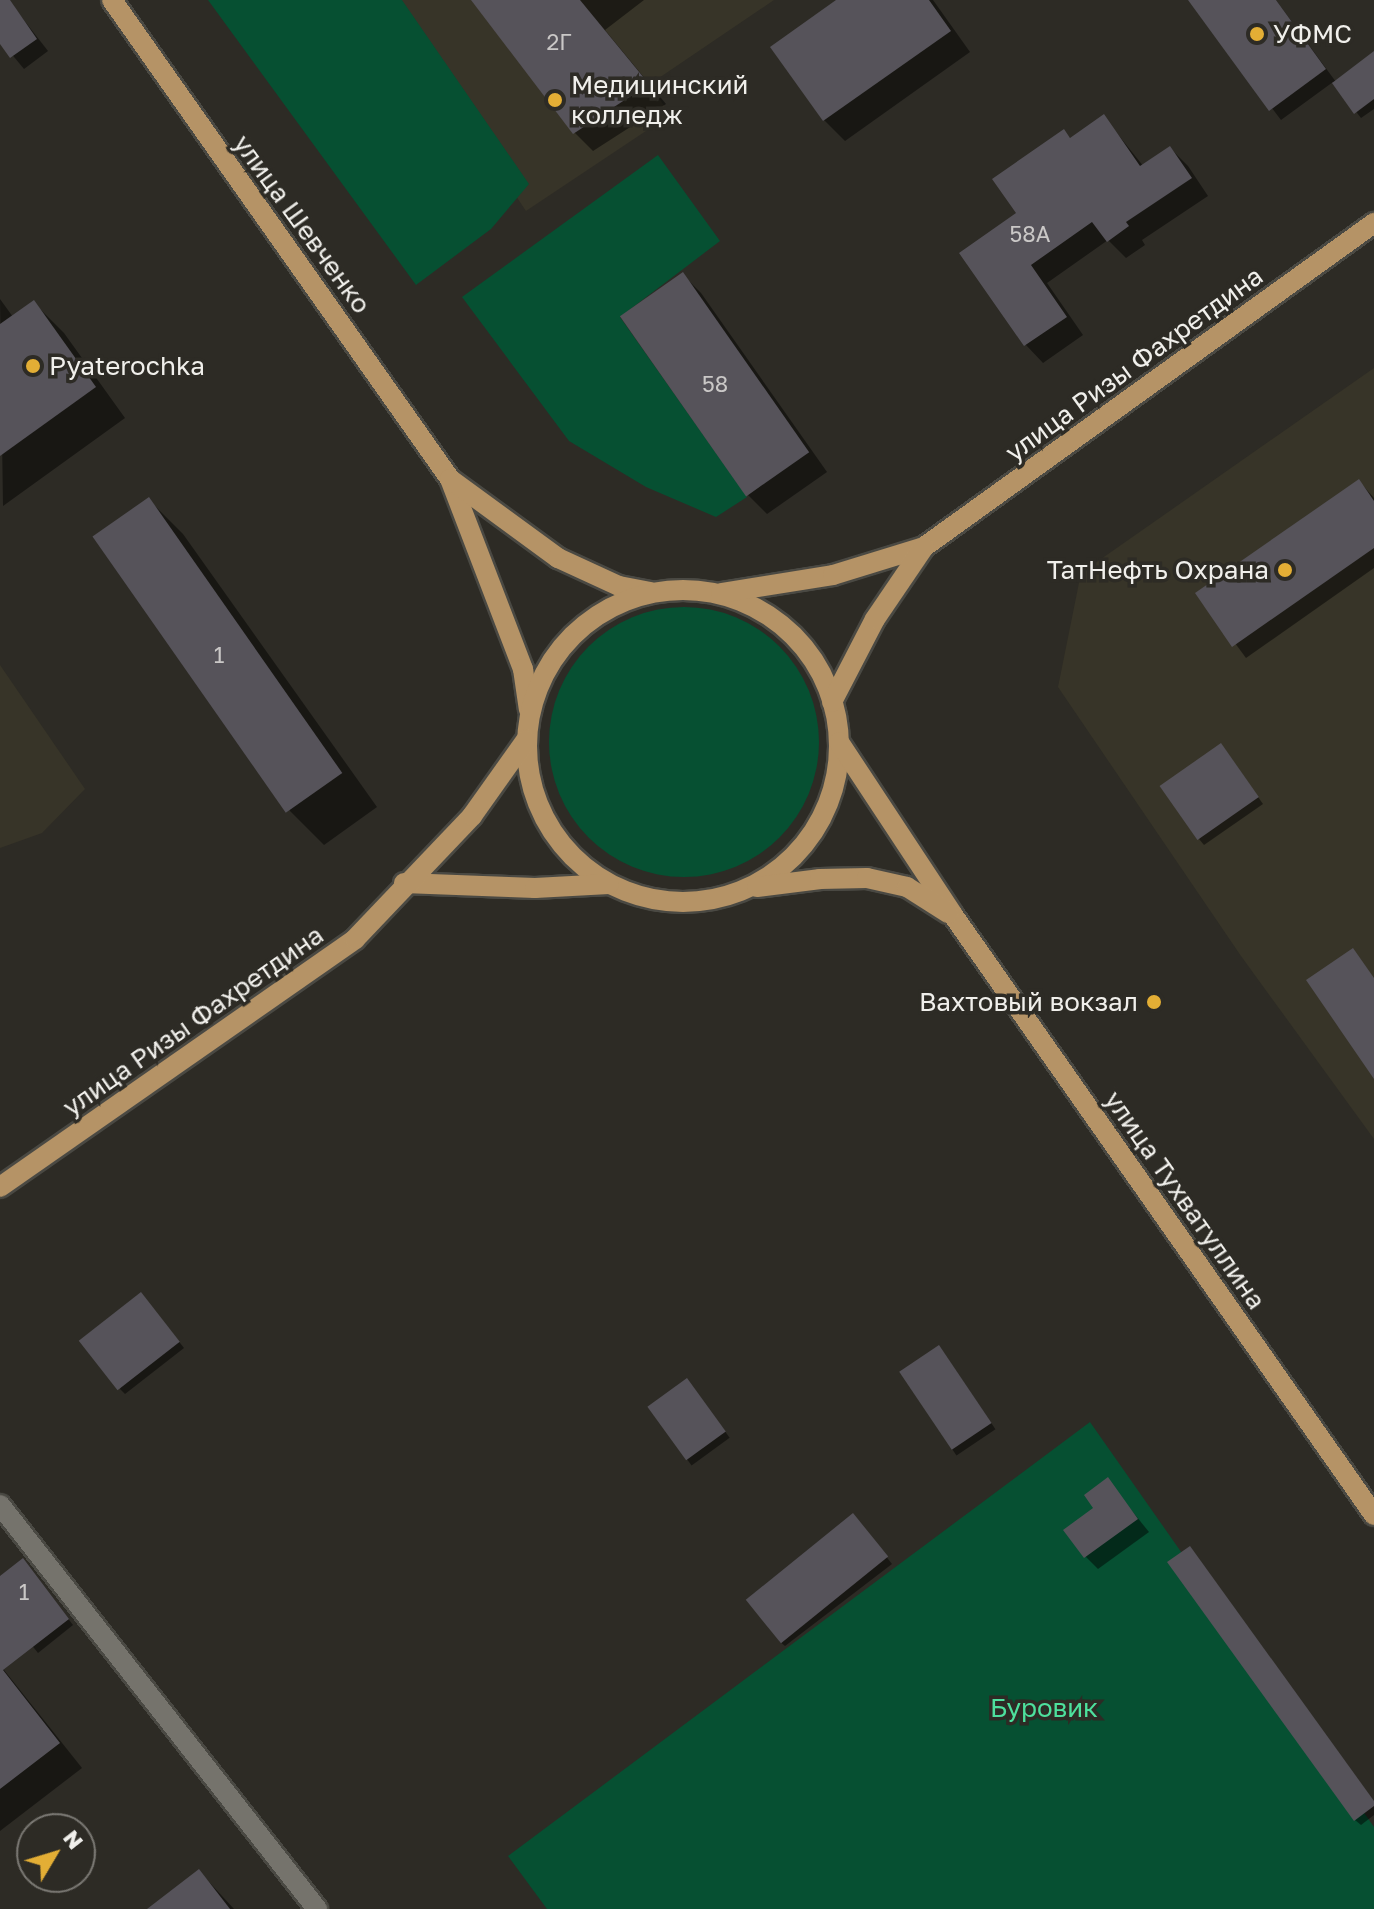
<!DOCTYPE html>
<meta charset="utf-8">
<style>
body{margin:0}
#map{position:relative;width:1374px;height:1909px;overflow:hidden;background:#2d2b25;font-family:"Golos Text",sans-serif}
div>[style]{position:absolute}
.built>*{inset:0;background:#373428}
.green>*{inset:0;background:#065032}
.round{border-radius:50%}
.shadow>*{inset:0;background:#0007;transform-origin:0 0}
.building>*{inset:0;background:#56535a;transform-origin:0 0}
.roads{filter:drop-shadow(2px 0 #4a4943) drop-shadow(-2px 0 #4a4943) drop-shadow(0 2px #4a4943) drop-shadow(0 -2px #4a4943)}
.street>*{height:20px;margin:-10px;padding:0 10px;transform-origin:10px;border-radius:10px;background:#75736c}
.primary>*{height:20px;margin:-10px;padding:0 10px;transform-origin:10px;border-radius:10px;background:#b59366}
.primary>.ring{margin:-10px;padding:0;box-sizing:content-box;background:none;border:20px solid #b59366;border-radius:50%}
.dots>*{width:22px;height:22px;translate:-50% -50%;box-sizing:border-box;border:4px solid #2d2b25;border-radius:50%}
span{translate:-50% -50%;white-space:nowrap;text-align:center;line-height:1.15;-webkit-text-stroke:7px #2d2b25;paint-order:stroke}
.number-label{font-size:22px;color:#cac8c7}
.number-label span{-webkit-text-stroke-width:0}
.poi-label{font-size:26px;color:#f0efeb}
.left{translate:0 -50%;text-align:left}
.right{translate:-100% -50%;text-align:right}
.street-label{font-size:26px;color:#f0efeb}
.park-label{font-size:26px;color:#4de09d}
.north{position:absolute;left:16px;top:1813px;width:80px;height:80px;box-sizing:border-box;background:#2d2b25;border:2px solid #7b7974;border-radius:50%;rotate:52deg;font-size:22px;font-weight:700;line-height:32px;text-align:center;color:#f0efeb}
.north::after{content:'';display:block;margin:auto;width:28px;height:36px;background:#e3ae35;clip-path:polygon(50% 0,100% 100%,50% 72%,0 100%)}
</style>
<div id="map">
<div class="built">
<div style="clip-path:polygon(384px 0,774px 0,650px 84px,670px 115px,526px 211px)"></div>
<div style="clip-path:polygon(1374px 368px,1374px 1139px,1241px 956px,1058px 687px,1081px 573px)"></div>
<div style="clip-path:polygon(0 665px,85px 789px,42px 833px,0 848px)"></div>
</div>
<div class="green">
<div style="clip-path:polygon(208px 0,402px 0,529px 184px,491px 229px,416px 285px)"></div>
<div style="clip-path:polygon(658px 155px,720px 241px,620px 317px,747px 497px,716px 517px,646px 487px,569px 441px,462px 297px)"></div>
<div class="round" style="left:549px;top:607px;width:270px;height:270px"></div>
<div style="clip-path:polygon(1090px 1422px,1374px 1827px,1374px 1909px,547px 1909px,508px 1856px)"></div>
</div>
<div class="shadow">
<div style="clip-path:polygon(474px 0,644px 0,605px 30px,666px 104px,593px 151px,574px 132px)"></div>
<div style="clip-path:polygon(839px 0,933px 0,970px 52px,845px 141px,824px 120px)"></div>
<div style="clip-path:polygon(1190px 0,1276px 0,1336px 82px,1374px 53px,1374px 109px,1361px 118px,1333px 82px,1281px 120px)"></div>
<div style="clip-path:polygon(9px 1px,48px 51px,24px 69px,0 40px,0 7px)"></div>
<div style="clip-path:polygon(1104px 117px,1144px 167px,1170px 148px,1188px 166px,1208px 196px,1142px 240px,1145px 245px,1126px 258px,1108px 240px,1047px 283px,1083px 335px,1043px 363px,1026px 345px,962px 254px,1019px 214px,1063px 131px,1071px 139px)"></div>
<div style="clip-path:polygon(683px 275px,701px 293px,827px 472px,767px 514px,748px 495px)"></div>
<div style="clip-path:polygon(0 299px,13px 317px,34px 303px,64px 333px,125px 418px,3px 506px)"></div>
<div style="clip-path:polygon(1359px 481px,1374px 498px,1374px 568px,1246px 658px,1198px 593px)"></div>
<div style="clip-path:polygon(149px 500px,183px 534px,377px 807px,324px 845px,290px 811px)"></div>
<div style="clip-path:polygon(1226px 751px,1263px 804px,1204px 845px,1199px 839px)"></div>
<div style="clip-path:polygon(146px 1300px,184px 1348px,125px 1394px,120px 1389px)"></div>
<div style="left:944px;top:1353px;width:92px;height:47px;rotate:56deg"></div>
<div style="left:692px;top:1386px;width:64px;height:47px;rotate:54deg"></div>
<div style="clip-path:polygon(1107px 1480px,1149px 1532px,1098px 1569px,1086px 1557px,1095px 1508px)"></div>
<div style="clip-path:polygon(858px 1521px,892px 1564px,785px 1646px,779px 1641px)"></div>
<div style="clip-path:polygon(28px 1567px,73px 1625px,38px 1653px,0 1605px,0 1578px)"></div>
<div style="clip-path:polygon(0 1665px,82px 1768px,0 1831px)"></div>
<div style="clip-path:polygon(1374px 1802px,1374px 1815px,1361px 1825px,1355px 1820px)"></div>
<div style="clip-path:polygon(199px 1871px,234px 1909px,150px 1909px)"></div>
</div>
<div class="building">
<div style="clip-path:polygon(0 0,10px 0,37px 39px,10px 58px,0 44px)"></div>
<div style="clip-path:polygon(471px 0,580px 0,649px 84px,573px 134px)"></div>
<div style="clip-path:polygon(836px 0,929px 0,951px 31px,823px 121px,770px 47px)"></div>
<div style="clip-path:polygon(1188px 0,1276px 0,1326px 69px,1269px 111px)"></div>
<div style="clip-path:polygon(1374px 51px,1374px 99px,1354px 114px,1332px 83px)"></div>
<div style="clip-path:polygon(1104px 114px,1140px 166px,1170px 146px,1192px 178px,1126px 222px,1129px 226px,1107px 242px,1092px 222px,1031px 265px,1067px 317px,1024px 346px,959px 253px,1016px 213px,992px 179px,1064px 129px,1070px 138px)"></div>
<div style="left:683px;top:272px;width:220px;height:77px;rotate:55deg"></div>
<div style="clip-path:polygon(34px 300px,96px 387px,0 456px,0 324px)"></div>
<div style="clip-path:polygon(1359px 479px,1374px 501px,1374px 548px,1232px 647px,1195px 593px)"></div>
<div style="left:149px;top:497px;width:337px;height:69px;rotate:55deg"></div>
<div style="left:1221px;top:743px;width:66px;height:75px;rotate:55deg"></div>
<div style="clip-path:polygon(1353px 948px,1374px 978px,1374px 1079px,1306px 980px)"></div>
<div style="left:141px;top:1292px;width:63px;height:79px;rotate:52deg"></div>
<div style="left:939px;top:1345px;width:94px;height:48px;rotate:56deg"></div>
<div style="left:687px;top:1378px;width:66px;height:49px;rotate:54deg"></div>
<div style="clip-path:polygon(1108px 1477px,1138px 1519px,1084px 1558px,1063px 1530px,1093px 1508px,1084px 1495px)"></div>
<div style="left:853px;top:1513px;width:56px;height:138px;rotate:51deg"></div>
<div style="clip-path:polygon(1190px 1546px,1374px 1801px,1374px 1806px,1354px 1821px,1167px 1562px)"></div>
<div style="clip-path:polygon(23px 1558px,69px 1619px,3px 1670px,60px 1743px,0 1789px,0 1576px)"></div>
<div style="clip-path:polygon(199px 1869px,230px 1909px,147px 1909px)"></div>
</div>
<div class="roads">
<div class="street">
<div style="left:0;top:1505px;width:514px;rotate:51.88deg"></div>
</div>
<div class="primary">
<div style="left:112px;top:0;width:586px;rotate:54.79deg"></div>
<div style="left:450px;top:479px;width:204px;rotate:69deg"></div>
<div style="left:523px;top:669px;width:41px;rotate:81.7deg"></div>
<div style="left:450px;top:479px;width:134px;rotate:36.2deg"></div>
<div style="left:558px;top:558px;width:67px;rotate:24.7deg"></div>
<div style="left:619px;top:586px;width:32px;rotate:11deg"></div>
<div class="ring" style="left:527px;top:590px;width:292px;height:292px"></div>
<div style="left:721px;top:593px;width:113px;rotate:-9.1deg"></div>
<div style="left:833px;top:575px;width:95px;rotate:-17.1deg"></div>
<div style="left:924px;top:547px;width:555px;rotate:-35.75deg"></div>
<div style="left:832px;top:702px;width:93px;rotate:-62.6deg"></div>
<div style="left:875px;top:619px;width:87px;rotate:-55.8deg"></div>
<div style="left:839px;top:742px;width:207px;rotate:56.6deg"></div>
<div style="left:953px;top:915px;width:733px;rotate:54.94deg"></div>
<div style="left:404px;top:883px;width:131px;rotate:2.2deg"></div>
<div style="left:535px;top:888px;width:74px;rotate:-3.1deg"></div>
<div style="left:757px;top:887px;width:64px;rotate:-7.2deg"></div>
<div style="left:820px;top:879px;width:47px;rotate:-1.2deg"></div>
<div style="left:867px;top:878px;width:41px;rotate:12.7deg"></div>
<div style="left:907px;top:887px;width:49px;rotate:32.4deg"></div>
<div style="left:0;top:1187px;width:433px;rotate:-34.9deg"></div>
<div style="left:355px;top:939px;width:170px;rotate:-46.4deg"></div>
<div style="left:472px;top:816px;width:93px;rotate:-54.6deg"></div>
</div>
</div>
<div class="dots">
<div style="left:1257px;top:34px;background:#e3ae35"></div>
<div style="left:555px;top:100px;background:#e3ae35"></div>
<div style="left:33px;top:366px;background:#e3ae35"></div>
<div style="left:1285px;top:570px;background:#e3ae35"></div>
<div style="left:1154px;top:1002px;background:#e3ae35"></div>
</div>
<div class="number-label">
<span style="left:559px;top:42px">2Г</span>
<span style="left:1030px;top:234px">58А</span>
<span style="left:715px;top:384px">58</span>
<span style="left:219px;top:655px">1</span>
<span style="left:24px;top:1592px">1</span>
</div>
<div class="poi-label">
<span class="left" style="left:1273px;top:34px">УФМС</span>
<span class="left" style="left:571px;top:100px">Медицинский<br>колледж</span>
<span class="left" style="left:49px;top:366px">Pyaterochka</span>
<span class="right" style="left:1269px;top:570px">ТатНефть Охрана</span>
<span class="right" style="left:1138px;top:1002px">Вахтовый вокзал</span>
</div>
<div class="street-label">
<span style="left:302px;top:224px;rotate:54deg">улица Шевченко</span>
<span style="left:1134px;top:364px;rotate:-36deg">улица Ризы Фахретдина</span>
<span style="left:193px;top:1021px;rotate:-35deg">улица Ризы Фахретдина</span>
<span style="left:1185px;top:1200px;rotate:55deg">улица Тухватуллина</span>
</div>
<div class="park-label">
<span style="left:1044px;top:1708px">Буровик</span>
</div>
<div class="north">N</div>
</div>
